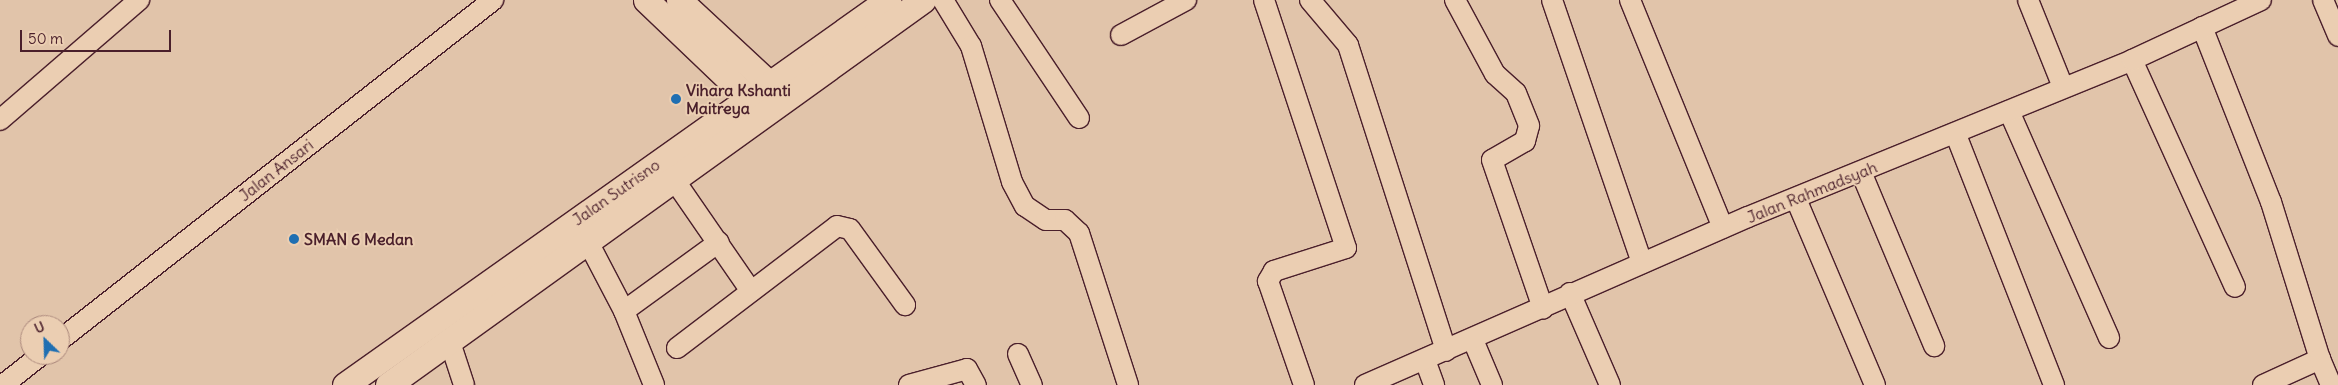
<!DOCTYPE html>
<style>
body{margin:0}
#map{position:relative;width:2338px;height:385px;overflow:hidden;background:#e1c4aa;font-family:Delius,sans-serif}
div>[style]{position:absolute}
.roads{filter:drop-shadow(1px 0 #4a1f2b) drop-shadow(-1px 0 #4a1f2b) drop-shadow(0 1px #4a1f2b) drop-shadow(0 -1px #4a1f2b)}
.minor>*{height:20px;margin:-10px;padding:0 10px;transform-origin:10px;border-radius:10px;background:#ebceb2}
.major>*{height:25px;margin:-12.5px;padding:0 12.5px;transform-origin:12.5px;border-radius:12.5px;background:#ebceb2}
.dots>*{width:14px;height:14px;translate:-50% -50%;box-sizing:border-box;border:2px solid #ebceb2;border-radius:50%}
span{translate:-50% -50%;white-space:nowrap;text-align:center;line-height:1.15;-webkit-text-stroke:4px #ebceb2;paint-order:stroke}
.poi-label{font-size:16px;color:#4a1f2b;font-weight:700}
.left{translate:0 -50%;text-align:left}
.street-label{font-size:16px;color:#4a1f2b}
.north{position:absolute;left:20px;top:315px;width:50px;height:50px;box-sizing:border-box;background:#ebceb2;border:1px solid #ab887c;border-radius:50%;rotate:336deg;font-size:14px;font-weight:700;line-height:20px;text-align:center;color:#4a1f2b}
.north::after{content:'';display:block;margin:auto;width:18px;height:22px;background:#1f6fb2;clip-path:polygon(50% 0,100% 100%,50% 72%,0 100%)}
.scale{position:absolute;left:20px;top:30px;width:151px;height:22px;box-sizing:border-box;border:2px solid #4a1f2b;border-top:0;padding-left:6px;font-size:15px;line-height:18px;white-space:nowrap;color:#4a1f2b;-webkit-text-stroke:4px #ebceb2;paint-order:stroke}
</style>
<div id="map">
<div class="roads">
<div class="minor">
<div style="left:943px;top:0;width:54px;rotate:58.7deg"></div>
<div style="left:971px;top:46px;width:142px;rotate:73.2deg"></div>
<div style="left:1012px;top:182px;width:27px;rotate:62deg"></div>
<div style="left:1025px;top:206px;width:25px;rotate:34deg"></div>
<div style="left:1046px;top:220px;width:19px"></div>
<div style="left:1065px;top:220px;width:19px;rotate:43deg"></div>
<div style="left:1079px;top:233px;width:160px;rotate:72.1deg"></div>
<div style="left:1000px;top:0;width:142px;rotate:56.2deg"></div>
<div style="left:1264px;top:0;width:261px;rotate:71.7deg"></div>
<div style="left:1346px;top:248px;width:76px;rotate:162.3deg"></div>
<div style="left:1274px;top:271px;width:12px;rotate:121deg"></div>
<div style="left:1268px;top:281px;width:110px;rotate:70.9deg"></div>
<div style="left:1310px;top:0;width:59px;rotate:49.8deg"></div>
<div style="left:1348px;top:45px;width:321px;rotate:72.2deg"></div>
<div style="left:1455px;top:0;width:84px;rotate:61.6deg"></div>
<div style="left:1495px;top:74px;width:28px;rotate:42deg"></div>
<div style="left:1516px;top:93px;width:35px;rotate:68deg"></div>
<div style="left:1529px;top:126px;width:16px;rotate:105deg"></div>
<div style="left:1525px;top:141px;width:38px;rotate:150deg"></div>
<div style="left:1492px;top:160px;width:157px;rotate:71deg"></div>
<div style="left:1552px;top:0;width:278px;rotate:71.1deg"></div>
<div style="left:1630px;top:0;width:246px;rotate:67.8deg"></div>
<div style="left:2028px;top:0;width:94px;rotate:68.1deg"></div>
<div style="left:2323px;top:0;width:39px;rotate:67deg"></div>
<div style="left:2202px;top:27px;width:188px;rotate:68.5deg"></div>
<div style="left:2271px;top:202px;width:164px;rotate:72.7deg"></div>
<div style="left:1121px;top:35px;width:74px;rotate:-28.3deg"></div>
<div style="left:2132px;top:60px;width:249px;rotate:65.6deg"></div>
<div style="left:2009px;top:111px;width:248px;rotate:66.2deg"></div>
<div style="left:0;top:120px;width:184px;rotate:-40.8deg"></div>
<div style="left:1956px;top:135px;width:269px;rotate:68.6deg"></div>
<div style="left:1861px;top:172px;width:189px;rotate:67.2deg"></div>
<div style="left:675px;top:181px;width:134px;rotate:55.4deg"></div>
<div style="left:1796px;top:199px;width:202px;rotate:67deg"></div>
<div style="left:588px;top:242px;width:78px;rotate:62.4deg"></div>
<div style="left:624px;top:311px;width:80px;rotate:67.9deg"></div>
<div style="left:1570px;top:293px;width:100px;rotate:66.5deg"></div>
<div style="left:624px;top:311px;width:117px;rotate:-36deg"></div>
<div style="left:449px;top:339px;width:48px;rotate:71.9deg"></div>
<div style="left:60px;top:340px;width:551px;rotate:-38.14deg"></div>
<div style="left:1473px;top:340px;width:49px;rotate:67.1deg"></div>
<div style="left:677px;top:348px;width:201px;rotate:-37.3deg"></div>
<div style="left:837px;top:226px;width:13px;rotate:13deg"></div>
<div style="left:850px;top:229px;width:94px;rotate:54.1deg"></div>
<div style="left:1018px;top:354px;width:34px;rotate:66deg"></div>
<div style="left:1425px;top:360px;width:27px;rotate:70deg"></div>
<div style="left:3px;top:385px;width:48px;rotate:-38.3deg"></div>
<div style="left:909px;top:385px;width:60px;rotate:-15.4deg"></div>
<div style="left:967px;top:369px;width:18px;rotate:61deg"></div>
<div style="left:1365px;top:385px;width:418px;rotate:-23.7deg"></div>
<div style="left:1748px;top:217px;width:415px;rotate:-22.2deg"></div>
<div style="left:2132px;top:60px;width:142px;rotate:-24.9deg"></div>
<div style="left:2263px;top:385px;width:63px;rotate:-24.5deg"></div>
<div style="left:2320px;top:359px;width:28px;rotate:67deg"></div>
</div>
<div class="major">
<div style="left:646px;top:0;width:156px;rotate:43.7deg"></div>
<div style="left:679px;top:0;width:137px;rotate:42.9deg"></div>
<div style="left:345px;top:385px;width:666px;rotate:-35.34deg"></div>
<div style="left:388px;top:385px;width:659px;rotate:-35.74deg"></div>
</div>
</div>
<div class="dots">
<div style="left:676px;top:99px;background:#1f6fb2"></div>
<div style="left:294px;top:239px;background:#1f6fb2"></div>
</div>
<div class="poi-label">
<span class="left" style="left:686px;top:99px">Vihara Kshanti<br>Maitreya</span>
<span class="left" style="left:304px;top:239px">SMAN 6 Medan</span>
</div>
<div class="street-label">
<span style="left:276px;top:170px;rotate:-38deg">Jalan Ansari</span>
<span style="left:616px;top:192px;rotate:-35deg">Jalan Sutrisno</span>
<span style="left:1812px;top:192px;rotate:-22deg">Jalan Rahmadsyah</span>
</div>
<div class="north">U</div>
<div class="scale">50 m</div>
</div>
